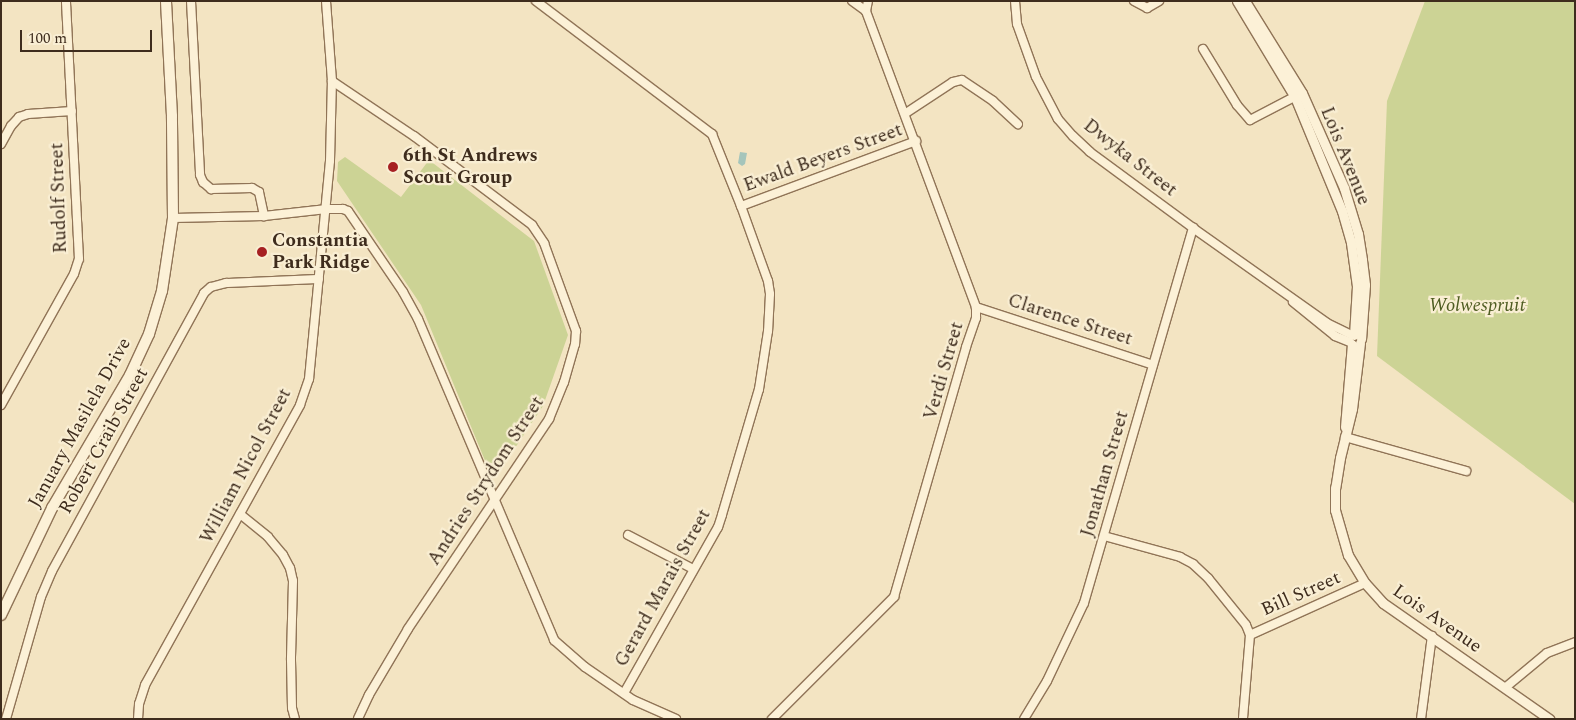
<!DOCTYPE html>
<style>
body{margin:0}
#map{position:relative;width:1576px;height:720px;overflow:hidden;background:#f3e4c2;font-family:Spectral,serif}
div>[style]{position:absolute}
.green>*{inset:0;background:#ccd395}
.water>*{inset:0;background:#a5c5bb}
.roads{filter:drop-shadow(1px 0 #907457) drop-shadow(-1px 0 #907457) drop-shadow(0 1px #907457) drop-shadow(0 -1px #907457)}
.minor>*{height:8px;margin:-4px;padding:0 4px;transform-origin:4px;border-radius:4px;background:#fcf1d7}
.tertiary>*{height:9px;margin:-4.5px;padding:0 4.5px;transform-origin:4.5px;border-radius:4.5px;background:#fcf1d7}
.secondary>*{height:10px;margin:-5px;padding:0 5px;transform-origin:5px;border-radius:5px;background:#fcf1d7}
.dots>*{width:14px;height:14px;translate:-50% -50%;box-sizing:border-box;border:2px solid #f9eed3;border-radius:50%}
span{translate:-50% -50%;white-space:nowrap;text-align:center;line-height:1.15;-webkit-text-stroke:4.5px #f9eed3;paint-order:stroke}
.poi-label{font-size:19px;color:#3e2c1d;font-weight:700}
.left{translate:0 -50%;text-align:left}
.street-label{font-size:19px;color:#3e2c1d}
.park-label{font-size:19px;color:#4e5c21;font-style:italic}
.frame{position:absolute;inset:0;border:2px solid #3e2c1d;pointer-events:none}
.scale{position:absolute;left:20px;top:30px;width:132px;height:22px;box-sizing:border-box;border:2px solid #3e2c1d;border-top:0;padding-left:6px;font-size:15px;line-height:18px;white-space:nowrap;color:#3e2c1d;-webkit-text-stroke:4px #f9eed3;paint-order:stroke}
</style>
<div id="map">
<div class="green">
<div style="clip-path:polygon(1425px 1px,1575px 1px,1575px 504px,1377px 356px,1387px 101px)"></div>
<div style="clip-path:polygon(345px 157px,401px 197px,429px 160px,534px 241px,568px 335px,543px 406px,505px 463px,486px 463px,421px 305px,337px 181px,338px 162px)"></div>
</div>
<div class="water">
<div style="clip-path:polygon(740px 152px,747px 153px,745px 164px,742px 166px,738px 163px)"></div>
</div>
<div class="roads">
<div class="minor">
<div style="left:191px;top:1px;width:174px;rotate:87deg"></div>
<div style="left:200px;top:175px;width:8px;rotate:67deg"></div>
<div style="left:203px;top:182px;width:11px;rotate:41deg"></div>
<div style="left:211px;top:189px;width:41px;rotate:-1.4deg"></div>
<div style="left:252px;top:188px;width:8px;rotate:30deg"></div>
<div style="left:259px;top:192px;width:25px;rotate:78deg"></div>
<div style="left:536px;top:1px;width:221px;rotate:37.1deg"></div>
<div style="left:712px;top:134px;width:78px;rotate:68.1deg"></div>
<div style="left:741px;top:206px;width:80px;rotate:70.2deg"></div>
<div style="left:768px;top:281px;width:13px;rotate:81deg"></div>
<div style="left:770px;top:294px;width:37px;rotate:93deg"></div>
<div style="left:768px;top:331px;width:59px;rotate:98.8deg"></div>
<div style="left:759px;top:389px;width:131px;rotate:106.4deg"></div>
<div style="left:722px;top:515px;width:13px;rotate:108deg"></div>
<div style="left:718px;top:527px;width:191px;rotate:119.5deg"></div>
<div style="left:1015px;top:1px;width:23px;rotate:85deg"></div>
<div style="left:1017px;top:24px;width:56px;rotate:70.3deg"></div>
<div style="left:1036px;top:77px;width:47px;rotate:62.4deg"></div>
<div style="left:1058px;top:119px;width:23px;rotate:49deg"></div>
<div style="left:1073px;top:136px;width:23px;rotate:43deg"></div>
<div style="left:1090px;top:152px;width:128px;rotate:36.4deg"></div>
<div style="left:1193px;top:228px;width:164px;rotate:35.3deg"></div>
<div style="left:1327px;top:323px;width:28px;rotate:26deg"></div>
<div style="left:1134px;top:1px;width:15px;rotate:28deg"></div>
<div style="left:1147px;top:8px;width:14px;rotate:-30deg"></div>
<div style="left:866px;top:11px;width:10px;rotate:-79deg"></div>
<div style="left:1203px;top:49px;width:66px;rotate:58.7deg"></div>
<div style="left:1237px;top:105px;width:20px;rotate:49deg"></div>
<div style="left:1250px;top:120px;width:56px;rotate:-27.5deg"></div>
<div style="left:332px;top:81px;width:99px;rotate:33.9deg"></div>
<div style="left:414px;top:136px;width:148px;rotate:37deg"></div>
<div style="left:532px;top:225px;width:22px;rotate:56deg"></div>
<div style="left:544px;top:243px;width:94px;rotate:70deg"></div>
<div style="left:576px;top:331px;width:13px;rotate:94deg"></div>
<div style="left:575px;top:344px;width:40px;rotate:106deg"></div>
<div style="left:564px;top:382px;width:40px;rotate:112deg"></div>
<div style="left:549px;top:419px;width:253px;rotate:123.9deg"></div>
<div style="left:408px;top:629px;width:77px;rotate:120.6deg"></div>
<div style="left:369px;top:695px;width:26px;rotate:115deg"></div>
<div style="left:906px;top:113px;width:56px;rotate:-33.4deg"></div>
<div style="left:953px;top:82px;width:9px;rotate:-13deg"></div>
<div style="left:962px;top:80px;width:37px;rotate:34deg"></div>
<div style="left:993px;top:101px;width:34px;rotate:43deg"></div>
<div style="left:1px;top:144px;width:21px;rotate:-61deg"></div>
<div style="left:11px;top:126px;width:12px;rotate:-48deg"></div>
<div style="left:19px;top:117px;width:9px;rotate:-18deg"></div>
<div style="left:28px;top:114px;width:44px;rotate:-3.9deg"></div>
<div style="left:741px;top:206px;width:187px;rotate:-20.4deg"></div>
<div style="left:173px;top:218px;width:91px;rotate:-1.3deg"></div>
<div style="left:264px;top:216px;width:63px;rotate:-6.3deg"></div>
<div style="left:327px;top:209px;width:16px"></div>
<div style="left:343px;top:209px;width:5px;rotate:22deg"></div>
<div style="left:348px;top:211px;width:98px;rotate:55.8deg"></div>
<div style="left:403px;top:292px;width:31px;rotate:61deg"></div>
<div style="left:418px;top:319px;width:349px;rotate:67deg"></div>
<div style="left:554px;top:640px;width:41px;rotate:41.1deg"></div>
<div style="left:585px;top:667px;width:58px;rotate:34.5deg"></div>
<div style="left:633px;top:700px;width:47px;rotate:23.8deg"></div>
<div style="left:1293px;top:302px;width:54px;rotate:39deg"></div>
<div style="left:1335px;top:336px;width:16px;rotate:22deg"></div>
<div style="left:976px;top:307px;width:186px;rotate:18.1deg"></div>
<div style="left:1px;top:405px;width:150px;rotate:-60.9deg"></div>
<div style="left:74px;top:274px;width:16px;rotate:-72deg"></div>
<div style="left:79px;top:259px;width:258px;rotate:-92.9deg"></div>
<div style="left:1345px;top:437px;width:126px;rotate:15.7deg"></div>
<div style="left:240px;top:514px;width:36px;rotate:39deg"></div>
<div style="left:268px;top:537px;width:23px;rotate:50deg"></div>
<div style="left:283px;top:555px;width:15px;rotate:62deg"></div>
<div style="left:290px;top:568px;width:13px;rotate:77deg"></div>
<div style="left:293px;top:581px;width:79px;rotate:91.5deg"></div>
<div style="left:291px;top:660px;width:48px;rotate:88.8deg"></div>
<div style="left:292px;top:708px;width:11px;rotate:75deg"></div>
<div style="left:628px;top:535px;width:73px;rotate:27.6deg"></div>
<div style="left:1104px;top:536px;width:79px;rotate:15.4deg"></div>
<div style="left:1180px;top:557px;width:15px;rotate:28deg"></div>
<div style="left:1193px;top:564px;width:21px;rotate:43deg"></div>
<div style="left:1208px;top:578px;width:60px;rotate:51deg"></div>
<div style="left:1246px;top:625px;width:11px;rotate:68deg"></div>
<div style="left:1250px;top:635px;width:84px;rotate:94.8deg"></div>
<div style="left:1250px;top:635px;width:126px;rotate:-24.3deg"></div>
<div style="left:1506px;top:687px;width:53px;rotate:-39.7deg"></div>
<div style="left:1547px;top:653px;width:30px;rotate:-21deg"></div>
<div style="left:6px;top:719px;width:127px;rotate:-74deg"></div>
<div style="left:41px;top:597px;width:28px;rotate:-67deg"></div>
<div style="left:52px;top:571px;width:317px;rotate:-61.3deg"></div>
<div style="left:204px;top:293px;width:9px;rotate:-41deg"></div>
<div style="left:211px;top:287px;width:16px;rotate:-15deg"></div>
<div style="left:226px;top:283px;width:93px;rotate:-2.5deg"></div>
<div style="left:138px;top:719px;width:15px;rotate:-86deg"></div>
<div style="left:139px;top:704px;width:20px;rotate:-72deg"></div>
<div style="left:145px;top:685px;width:320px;rotate:-61deg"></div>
<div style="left:300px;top:405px;width:28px;rotate:-71deg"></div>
<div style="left:309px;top:379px;width:219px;rotate:-84.5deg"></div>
<div style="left:330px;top:161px;width:80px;rotate:-88.6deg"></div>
<div style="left:332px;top:81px;width:80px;rotate:-94.3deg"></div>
<div style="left:772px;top:719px;width:173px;rotate:-45deg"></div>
<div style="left:894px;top:597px;width:260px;rotate:-73.9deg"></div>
<div style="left:966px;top:347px;width:31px;rotate:-71deg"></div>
<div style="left:976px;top:318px;width:11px;rotate:-90deg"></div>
<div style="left:976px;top:307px;width:316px;rotate:-110.4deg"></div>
<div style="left:866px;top:11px;width:17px;rotate:-144deg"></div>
<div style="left:1024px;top:719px;width:44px;rotate:-58.8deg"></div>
<div style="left:1047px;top:681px;width:86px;rotate:-64.6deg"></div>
<div style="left:1084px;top:603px;width:391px;rotate:-73.8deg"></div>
<div style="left:1421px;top:719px;width:84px;rotate:-82.5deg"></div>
</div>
<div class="tertiary">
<div style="left:1237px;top:1px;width:112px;rotate:58.9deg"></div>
<div style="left:1295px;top:97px;width:123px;rotate:67.6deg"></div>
<div style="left:1342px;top:211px;width:33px;rotate:74deg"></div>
<div style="left:1351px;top:243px;width:43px;rotate:82.1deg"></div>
<div style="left:1357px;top:286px;width:49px;rotate:93.5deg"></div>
<div style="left:1245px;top:1px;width:108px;rotate:58.2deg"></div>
<div style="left:1302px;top:93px;width:104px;rotate:66.1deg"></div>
<div style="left:1344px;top:188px;width:48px;rotate:73.1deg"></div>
<div style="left:1358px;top:234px;width:26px;rotate:81deg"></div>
<div style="left:1362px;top:260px;width:25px;rotate:83deg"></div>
<div style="left:1365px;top:285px;width:54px;rotate:94.2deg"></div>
<div style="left:1360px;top:343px;width:66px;rotate:96.9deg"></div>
<div style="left:1352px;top:409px;width:50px;rotate:103.8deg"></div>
<div style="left:1340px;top:458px;width:30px;rotate:99deg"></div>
<div style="left:1335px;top:488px;width:22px;rotate:90deg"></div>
<div style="left:1335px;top:510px;width:47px;rotate:73.9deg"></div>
<div style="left:1348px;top:555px;width:33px;rotate:59deg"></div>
<div style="left:1365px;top:583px;width:27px;rotate:48deg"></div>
<div style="left:1383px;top:603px;width:203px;rotate:34.9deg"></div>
<div style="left:1345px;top:427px;width:83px;rotate:-85.2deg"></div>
</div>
<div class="secondary">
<div style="left:1px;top:615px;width:119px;rotate:-64.5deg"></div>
<div style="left:52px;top:508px;width:154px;rotate:-59.6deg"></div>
<div style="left:130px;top:375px;width:45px;rotate:-65.1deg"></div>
<div style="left:149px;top:334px;width:45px;rotate:-73.2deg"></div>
<div style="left:162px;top:291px;width:74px;rotate:-81.4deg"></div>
<div style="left:173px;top:218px;width:102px;rotate:-90.6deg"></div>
<div style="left:172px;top:116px;width:115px;rotate:-93deg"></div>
</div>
</div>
<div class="dots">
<div style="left:393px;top:167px;background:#a62022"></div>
<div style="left:262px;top:252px;background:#a62022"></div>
</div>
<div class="poi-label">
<span class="left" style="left:403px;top:167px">6th St Andrews<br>Scout Group</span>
<span class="left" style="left:272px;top:252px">Constantia<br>Park Ridge</span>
</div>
<div class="street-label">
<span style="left:1345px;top:156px;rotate:68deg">Lois Avenue</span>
<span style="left:823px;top:158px;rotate:-20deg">Ewald Beyers Street</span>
<span style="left:1130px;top:158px;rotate:38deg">Dwyka Street</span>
<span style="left:59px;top:198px;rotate:-92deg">Rudolf Street</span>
<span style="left:1070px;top:320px;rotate:18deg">Clarence Street</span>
<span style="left:944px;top:371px;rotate:-74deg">Verdi Street</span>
<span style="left:80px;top:423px;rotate:-61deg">January Masilela Drive</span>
<span style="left:104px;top:441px;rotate:-61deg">Robert Craib Street</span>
<span style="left:246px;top:466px;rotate:-62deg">William Nicol Street</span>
<span style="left:1105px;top:474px;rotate:-74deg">Jonathan Street</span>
<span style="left:486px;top:481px;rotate:-57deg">Andries Strydom Street</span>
<span style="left:663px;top:588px;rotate:-61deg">Gerard Marais Street</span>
<span style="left:1301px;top:594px;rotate:-24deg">Bill Street</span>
<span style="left:1437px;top:619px;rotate:35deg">Lois Avenue</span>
</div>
<div class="park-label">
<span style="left:1477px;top:306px">Wolwespruit</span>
</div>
<div class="frame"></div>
<div class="scale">100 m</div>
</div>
